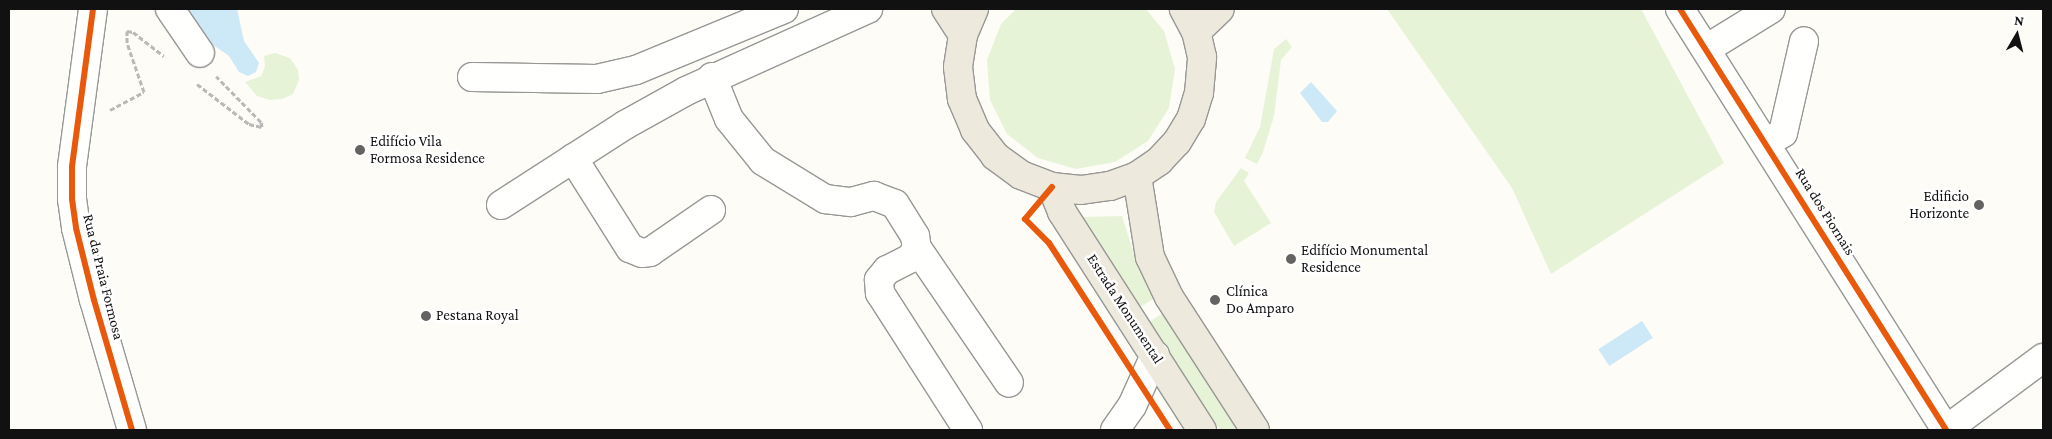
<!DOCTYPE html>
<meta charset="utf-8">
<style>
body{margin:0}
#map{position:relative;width:2052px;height:439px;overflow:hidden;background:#fdfcf7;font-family:"Crimson Pro",serif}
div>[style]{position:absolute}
.green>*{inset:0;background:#e7f3d7;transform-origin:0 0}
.water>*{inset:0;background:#cde8f7;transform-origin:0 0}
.path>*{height:3px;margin-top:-1.5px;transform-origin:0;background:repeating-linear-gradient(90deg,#b9b9b8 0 5px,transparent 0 7.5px)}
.roads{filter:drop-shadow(1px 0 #979795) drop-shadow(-1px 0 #979795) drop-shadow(0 1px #979795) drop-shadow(0 -1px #979795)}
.minor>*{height:28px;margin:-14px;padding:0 14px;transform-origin:14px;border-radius:14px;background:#fffffe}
.major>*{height:28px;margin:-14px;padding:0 14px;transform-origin:14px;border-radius:14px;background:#ede9dc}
.cycleway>*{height:6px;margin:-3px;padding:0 3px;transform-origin:3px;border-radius:3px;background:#e8590c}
.dots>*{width:14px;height:14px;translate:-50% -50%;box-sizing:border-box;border:2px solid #fff;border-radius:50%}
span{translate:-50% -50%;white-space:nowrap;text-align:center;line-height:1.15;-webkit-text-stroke:5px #fff;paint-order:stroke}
.poi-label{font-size:15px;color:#111}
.left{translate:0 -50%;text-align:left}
.right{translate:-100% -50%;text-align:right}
.street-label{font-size:15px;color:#111}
.frame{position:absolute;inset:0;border:10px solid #111;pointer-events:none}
.north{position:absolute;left:1992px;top:10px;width:50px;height:50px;-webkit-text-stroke:4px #fff;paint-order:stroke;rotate:8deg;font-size:14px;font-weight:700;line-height:20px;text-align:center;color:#111}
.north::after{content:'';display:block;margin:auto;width:18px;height:22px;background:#111;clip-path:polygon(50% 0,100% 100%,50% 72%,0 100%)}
</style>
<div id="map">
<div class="green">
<div style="clip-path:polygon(1016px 9px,1146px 9px,1164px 31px,1175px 69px,1169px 108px,1148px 141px,1115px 162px,1076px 169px,1038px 158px,1007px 134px,990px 100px,987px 60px,1001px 24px)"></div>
<div style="clip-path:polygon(1387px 9px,1641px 9px,1724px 163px,1551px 274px,1512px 188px)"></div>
<div style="clip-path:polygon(1286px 39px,1292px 47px,1281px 60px,1274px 116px,1263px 152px,1257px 164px,1245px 158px,1260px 127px,1274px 49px)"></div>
<div style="clip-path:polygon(275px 53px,290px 58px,298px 70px,299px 80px,293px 94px,282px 99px,270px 100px,257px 96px,245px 82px,261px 76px,265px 67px,264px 56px)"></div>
<div style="clip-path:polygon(1241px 168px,1249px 173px,1244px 181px,1271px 223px,1234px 246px,1214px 212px,1216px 202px)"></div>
<div style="clip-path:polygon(1122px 216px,1139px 270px,1155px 298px,1140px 307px,1082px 217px)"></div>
<div style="left:1163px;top:313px;width:139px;height:16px;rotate:57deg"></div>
</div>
<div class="water">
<div style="clip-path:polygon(184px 9px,237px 9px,244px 41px,259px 63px,256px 72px,248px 76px,239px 72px,229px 56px,202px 37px)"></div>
<div style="clip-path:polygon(1311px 82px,1337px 111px,1328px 122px,1322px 122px,1300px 93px)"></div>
<div style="left:1642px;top:321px;width:20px;height:52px;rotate:57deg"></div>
</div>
<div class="path">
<div style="left:197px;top:84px;width:66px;rotate:37.6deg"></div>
<div style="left:249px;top:124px;width:13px;rotate:13deg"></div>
<div style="left:262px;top:127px;width:5px;rotate:-101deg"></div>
<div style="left:261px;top:122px;width:64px;rotate:-134.4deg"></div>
<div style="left:110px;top:110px;width:38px;rotate:-28deg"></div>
<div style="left:144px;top:92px;width:52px;rotate:-109.1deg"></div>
<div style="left:127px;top:43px;width:12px;rotate:-90deg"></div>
<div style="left:127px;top:31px;width:6px;rotate:9deg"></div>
<div style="left:133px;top:32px;width:39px;rotate:38deg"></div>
</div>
<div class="roads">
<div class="minor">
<div style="left:93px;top:9px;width:159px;rotate:97.6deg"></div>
<div style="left:72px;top:167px;width:32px;rotate:90deg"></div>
<div style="left:72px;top:199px;width:29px;rotate:82deg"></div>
<div style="left:76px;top:228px;width:74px;rotate:76deg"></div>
<div style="left:94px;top:300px;width:135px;rotate:73.7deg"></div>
<div style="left:170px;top:9px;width:53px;rotate:55.7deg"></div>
<div style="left:1680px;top:9px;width:498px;rotate:57.7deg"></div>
<div style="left:1706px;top:49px;width:76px;rotate:-31.6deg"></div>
<div style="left:472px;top:77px;width:125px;rotate:0.9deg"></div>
<div style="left:597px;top:79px;width:40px;rotate:-13deg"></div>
<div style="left:636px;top:70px;width:160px;rotate:-22.4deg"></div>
<div style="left:712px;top:77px;width:45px;rotate:68deg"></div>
<div style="left:729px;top:119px;width:54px;rotate:51deg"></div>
<div style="left:763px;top:161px;width:73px;rotate:31.5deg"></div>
<div style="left:825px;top:199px;width:26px;rotate:7deg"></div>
<div style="left:851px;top:202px;width:24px;rotate:-15deg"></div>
<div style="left:874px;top:196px;width:22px;rotate:21deg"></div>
<div style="left:895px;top:204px;width:38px;rotate:58deg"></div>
<div style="left:915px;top:236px;width:12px;rotate:81deg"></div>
<div style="left:917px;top:248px;width:12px;rotate:121deg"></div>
<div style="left:911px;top:258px;width:27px;rotate:153deg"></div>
<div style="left:887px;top:270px;width:13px;rotate:129deg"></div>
<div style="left:879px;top:280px;width:13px;rotate:86deg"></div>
<div style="left:880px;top:293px;width:163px;rotate:57.3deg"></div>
<div style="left:1767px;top:142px;width:18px;rotate:-29deg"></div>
<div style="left:1783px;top:133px;width:94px;rotate:-77.1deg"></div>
<div style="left:573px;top:158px;width:107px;rotate:57.7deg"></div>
<div style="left:630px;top:248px;width:13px;rotate:23deg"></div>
<div style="left:642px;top:253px;width:8px;rotate:-7deg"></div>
<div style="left:650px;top:252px;width:74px;rotate:-34.5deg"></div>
<div style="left:501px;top:205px;width:148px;rotate:-32.8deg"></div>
<div style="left:625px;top:125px;width:70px;rotate:-29.1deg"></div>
<div style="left:686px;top:91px;width:200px;rotate:-24.3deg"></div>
<div style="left:917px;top:248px;width:163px;rotate:55.7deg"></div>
<div style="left:1115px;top:430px;width:29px;rotate:-55deg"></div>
<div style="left:1132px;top:406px;width:56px;rotate:-65.7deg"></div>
<div style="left:1946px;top:430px;width:121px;rotate:-36.6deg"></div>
</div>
<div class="major">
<div style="left:946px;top:9px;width:31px;rotate:57deg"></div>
<div style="left:974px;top:9px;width:28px;rotate:113deg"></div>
<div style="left:963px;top:35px;width:32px;rotate:99deg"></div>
<div style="left:958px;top:67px;width:32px;rotate:83deg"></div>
<div style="left:962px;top:99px;width:34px;rotate:67deg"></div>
<div style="left:975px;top:130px;width:33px;rotate:52deg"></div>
<div style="left:995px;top:156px;width:32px;rotate:36deg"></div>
<div style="left:1021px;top:175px;width:33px;rotate:21deg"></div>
<div style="left:1052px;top:187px;width:29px;rotate:6deg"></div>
<div style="left:1081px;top:190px;width:29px;rotate:-8deg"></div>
<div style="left:1110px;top:186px;width:29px;rotate:-20deg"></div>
<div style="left:1137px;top:176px;width:27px;rotate:-34deg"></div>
<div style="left:1159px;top:161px;width:26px;rotate:-47deg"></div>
<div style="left:1177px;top:142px;width:27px;rotate:-59deg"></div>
<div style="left:1191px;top:119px;width:27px;rotate:-73deg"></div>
<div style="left:1199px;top:93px;width:36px;rotate:-85deg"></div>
<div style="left:1202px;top:57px;width:26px;rotate:-103deg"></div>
<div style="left:1196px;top:32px;width:26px;rotate:-118deg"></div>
<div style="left:1196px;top:32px;width:33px;rotate:-44deg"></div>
<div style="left:1137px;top:176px;width:82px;rotate:80.9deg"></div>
<div style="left:1150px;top:257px;width:44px;rotate:64.6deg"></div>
<div style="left:1169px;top:297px;width:158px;rotate:57.1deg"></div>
<div style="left:1052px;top:187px;width:27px;rotate:68deg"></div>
<div style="left:1062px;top:212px;width:259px;rotate:57.3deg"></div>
</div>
</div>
<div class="cycleway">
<div style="left:93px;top:9px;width:159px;rotate:97.6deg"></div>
<div style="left:72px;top:167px;width:32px;rotate:90deg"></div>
<div style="left:72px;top:199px;width:29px;rotate:82deg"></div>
<div style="left:76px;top:228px;width:74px;rotate:76deg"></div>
<div style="left:94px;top:300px;width:135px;rotate:73.7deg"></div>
<div style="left:1680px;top:9px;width:498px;rotate:57.7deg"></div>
<div style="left:1052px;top:187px;width:42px;rotate:130.2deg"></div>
<div style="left:1025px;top:219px;width:34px;rotate:45deg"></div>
<div style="left:1049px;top:243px;width:223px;rotate:57.1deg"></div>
</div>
<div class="dots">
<div style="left:360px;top:150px;background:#646362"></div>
<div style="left:1979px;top:205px;background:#646362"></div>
<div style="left:1291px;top:259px;background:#646362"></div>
<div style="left:1215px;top:300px;background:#646362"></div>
<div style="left:426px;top:316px;background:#646362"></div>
</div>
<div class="poi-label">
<span class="left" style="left:370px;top:150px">Edifício Vila<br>Formosa Residence</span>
<span class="right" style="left:1969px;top:205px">Edificio<br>Horizonte</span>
<span class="left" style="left:1301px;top:259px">Edifício Monumental<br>Residence</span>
<span class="left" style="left:1226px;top:300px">Clínica<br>Do Amparo</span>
<span class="left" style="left:436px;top:316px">Pestana Royal</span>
</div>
<div class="street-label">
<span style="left:1825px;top:212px;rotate:58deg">Rua dos Piornais</span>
<span style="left:103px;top:277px;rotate:76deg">Rua da Praia Formosa</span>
<span style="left:1125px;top:309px;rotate:57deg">Estrada Monumental</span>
</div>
<div class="frame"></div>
<div class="north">N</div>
</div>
